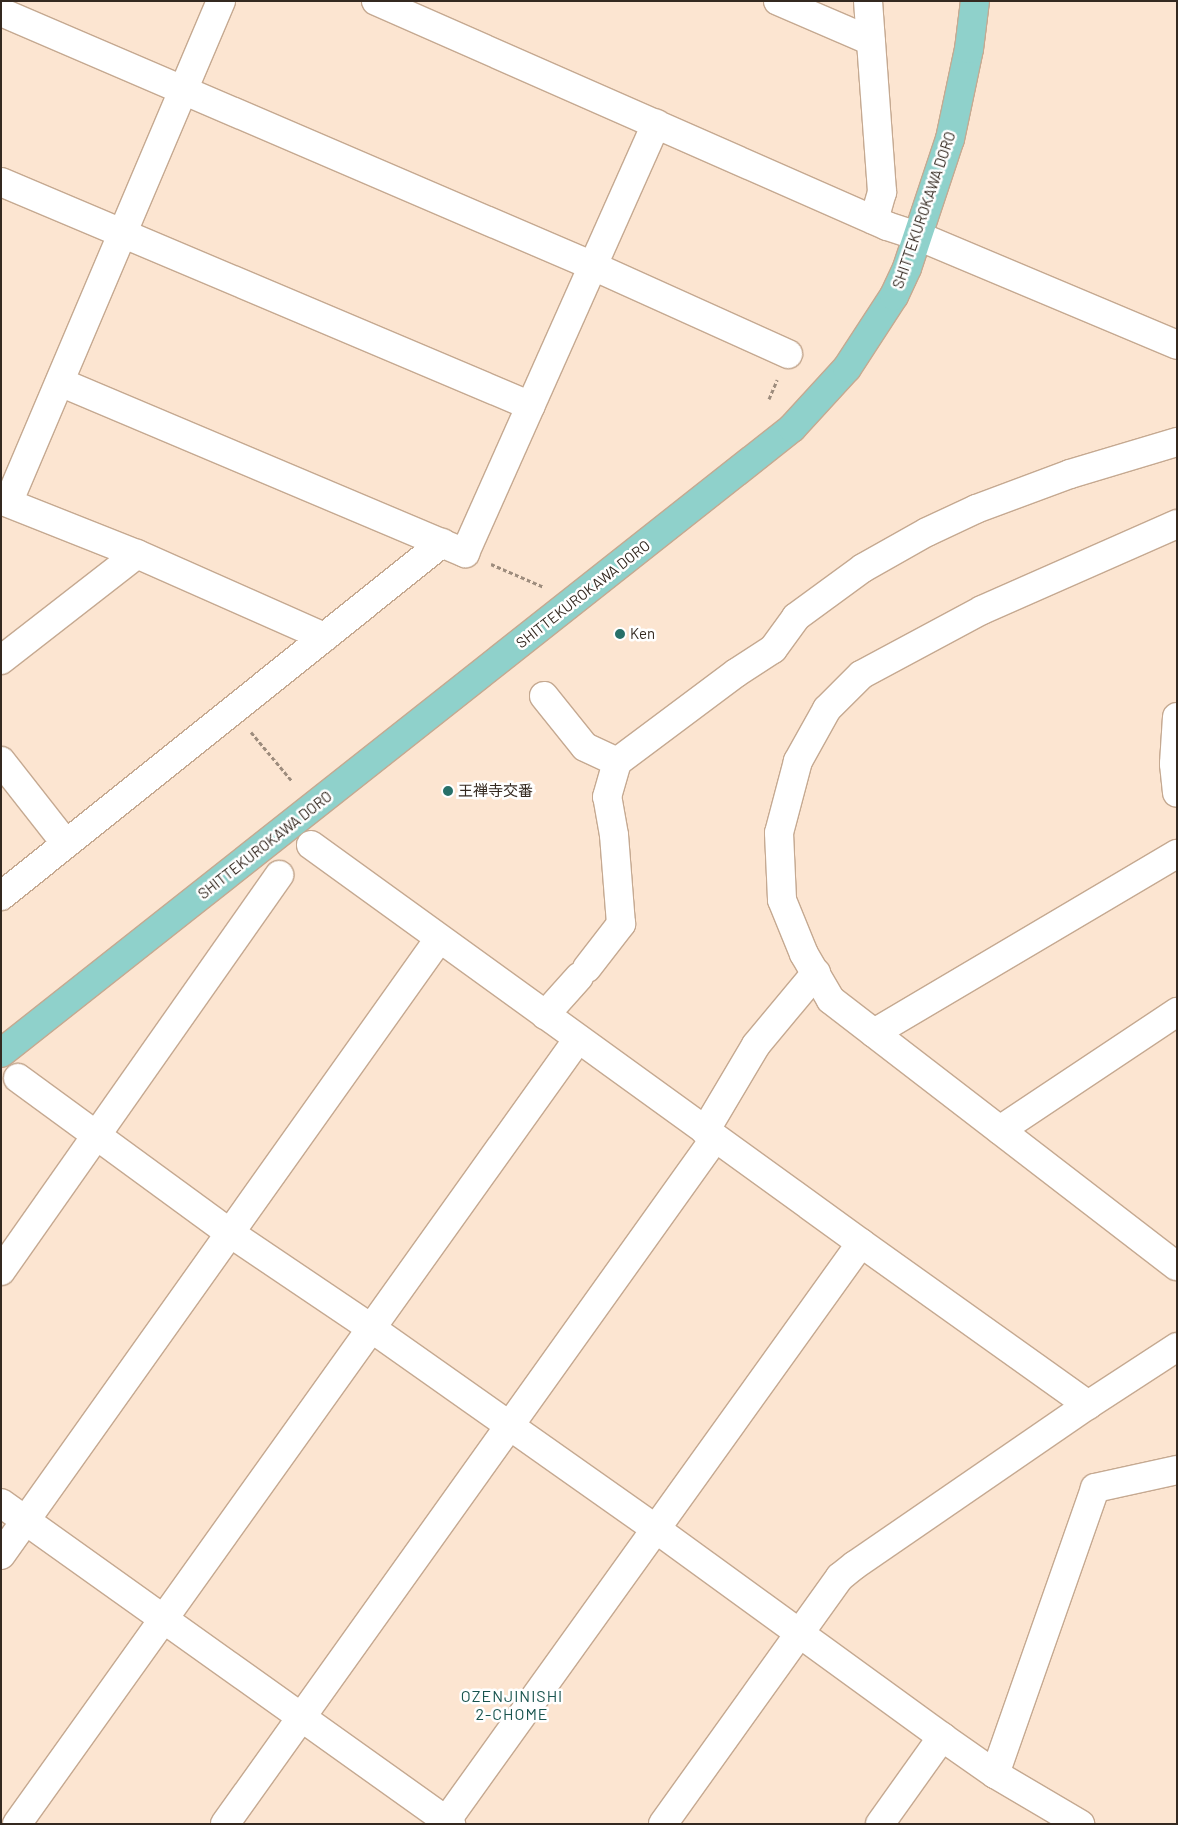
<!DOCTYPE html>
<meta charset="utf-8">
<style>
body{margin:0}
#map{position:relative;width:1178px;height:1825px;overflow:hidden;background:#fce5d1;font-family:Barlow,"Noto Sans JP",sans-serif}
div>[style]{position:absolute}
.path>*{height:3px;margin-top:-1.5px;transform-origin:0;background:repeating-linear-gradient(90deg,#9d8c7d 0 4px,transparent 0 6.5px)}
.roads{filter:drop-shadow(1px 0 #c5a991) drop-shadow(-1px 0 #c5a991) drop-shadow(0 1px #c5a991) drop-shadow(0 -1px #c5a991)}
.minor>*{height:28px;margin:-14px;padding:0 14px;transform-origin:14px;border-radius:14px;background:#fff}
.major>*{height:28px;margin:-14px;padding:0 14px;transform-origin:14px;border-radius:14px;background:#8fd1cb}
.dots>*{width:14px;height:14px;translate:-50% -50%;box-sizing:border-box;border:2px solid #fff;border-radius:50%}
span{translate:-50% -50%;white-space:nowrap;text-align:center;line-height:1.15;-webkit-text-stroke:5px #fff;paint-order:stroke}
.street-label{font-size:15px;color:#342920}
.poi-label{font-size:15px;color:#342920}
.left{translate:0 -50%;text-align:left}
.neighbourhood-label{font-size:16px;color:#19544e;letter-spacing:1px}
.frame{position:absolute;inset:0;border:2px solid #342920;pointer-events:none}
</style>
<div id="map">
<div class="path">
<div style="left:769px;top:399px;width:21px;rotate:-67deg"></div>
<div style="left:491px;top:564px;width:58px;rotate:23.5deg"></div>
<div style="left:251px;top:732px;width:64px;rotate:50.1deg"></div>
</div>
<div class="roads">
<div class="minor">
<div style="left:221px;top:1px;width:545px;rotate:112.99deg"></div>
<div style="left:8px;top:503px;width:139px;rotate:21.6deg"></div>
<div style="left:137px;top:554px;width:205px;rotate:23.9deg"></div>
<div style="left:376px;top:1px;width:558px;rotate:23.76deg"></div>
<div style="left:887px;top:226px;width:33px;rotate:18deg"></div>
<div style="left:918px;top:236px;width:281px;rotate:22.8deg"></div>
<div style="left:778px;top:1px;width:101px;rotate:23.3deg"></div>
<div style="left:868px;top:1px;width:192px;rotate:85.8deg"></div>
<div style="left:882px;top:192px;width:29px;rotate:106deg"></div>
<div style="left:1px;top:12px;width:644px;rotate:23.22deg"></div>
<div style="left:593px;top:266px;width:214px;rotate:24.3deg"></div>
<div style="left:1px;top:182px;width:575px;rotate:22.91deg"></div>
<div style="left:60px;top:382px;width:440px;rotate:22.9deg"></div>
<div style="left:465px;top:553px;width:470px;rotate:-66deg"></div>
<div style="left:1177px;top:524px;width:213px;rotate:156.2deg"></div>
<div style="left:982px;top:610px;width:137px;rotate:151.8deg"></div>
<div style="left:861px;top:675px;width:48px;rotate:135deg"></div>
<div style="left:827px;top:709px;width:60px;rotate:119.1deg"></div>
<div style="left:798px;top:761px;width:74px;rotate:104.8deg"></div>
<div style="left:779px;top:833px;width:67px;rotate:87.4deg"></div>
<div style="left:782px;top:900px;width:58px;rotate:67.8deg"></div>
<div style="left:804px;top:954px;width:53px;rotate:59.6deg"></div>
<div style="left:831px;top:1000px;width:436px;rotate:37.6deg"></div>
<div style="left:1px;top:660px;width:172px;rotate:-37.9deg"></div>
<div style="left:544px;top:696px;width:65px;rotate:51.2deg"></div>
<div style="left:585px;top:747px;width:35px;rotate:25deg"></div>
<div style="left:1177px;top:717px;width:47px;rotate:93.7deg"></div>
<div style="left:1174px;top:764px;width:29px;rotate:84deg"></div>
<div style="left:1px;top:761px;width:105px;rotate:51.9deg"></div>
<div style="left:311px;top:845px;width:679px;rotate:35.89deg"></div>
<div style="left:861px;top:1243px;width:279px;rotate:35.5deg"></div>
<div style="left:1px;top:896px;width:565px;rotate:-38.68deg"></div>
<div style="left:587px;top:968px;width:56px;rotate:-52.3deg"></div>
<div style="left:621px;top:924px;width:89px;rotate:-94.5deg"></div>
<div style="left:614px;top:835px;width:39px;rotate:-100deg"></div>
<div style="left:607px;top:797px;width:36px;rotate:-74deg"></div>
<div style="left:617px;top:762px;width:149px;rotate:-36.8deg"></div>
<div style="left:736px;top:673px;width:44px;rotate:-33deg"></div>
<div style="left:773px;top:649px;width:39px;rotate:-54deg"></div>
<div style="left:796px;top:617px;width:83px;rotate:-36.2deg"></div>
<div style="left:863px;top:568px;width:73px;rotate:-29.4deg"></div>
<div style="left:927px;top:532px;width:54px;rotate:-25.1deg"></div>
<div style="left:976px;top:509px;width:100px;rotate:-20.4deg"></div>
<div style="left:1070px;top:474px;width:112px;rotate:-16.7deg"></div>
<div style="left:545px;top:1015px;width:51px;rotate:-48.2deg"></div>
<div style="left:874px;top:1033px;width:352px;rotate:-30.6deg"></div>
<div style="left:18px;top:1078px;width:263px;rotate:36.2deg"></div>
<div style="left:230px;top:1233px;width:170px;rotate:34deg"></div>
<div style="left:371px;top:1328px;width:349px;rotate:35.2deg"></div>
<div style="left:656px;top:1529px;width:354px;rotate:36deg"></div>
<div style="left:942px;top:1737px;width:65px;rotate:34.9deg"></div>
<div style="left:995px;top:1774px;width:99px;rotate:30.5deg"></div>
<div style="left:1000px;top:1130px;width:213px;rotate:-33.7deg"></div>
<div style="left:705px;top:1131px;width:100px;rotate:-59.3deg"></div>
<div style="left:756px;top:1045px;width:94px;rotate:-50.2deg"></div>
<div style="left:1px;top:1271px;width:484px;rotate:-54.9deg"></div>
<div style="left:1px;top:1503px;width:553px;rotate:35.5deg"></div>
<div style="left:1px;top:1555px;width:756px;rotate:-54.59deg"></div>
<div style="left:995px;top:1774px;width:303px;rotate:-70.7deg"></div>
<div style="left:1095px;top:1488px;width:84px;rotate:-12.4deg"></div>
<div style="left:17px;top:1824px;width:965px;rotate:-54.45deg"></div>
<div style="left:225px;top:1824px;width:843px;rotate:-54.46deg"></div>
<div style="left:444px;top:1824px;width:715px;rotate:-54.33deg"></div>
<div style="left:663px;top:1824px;width:304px;rotate:-54.4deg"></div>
<div style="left:840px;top:1577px;width:19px;rotate:-39deg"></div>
<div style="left:855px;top:1565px;width:283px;rotate:-34.5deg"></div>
<div style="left:1088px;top:1405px;width:106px;rotate:-33.1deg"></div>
<div style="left:880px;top:1824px;width:107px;rotate:-54.5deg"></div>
</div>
<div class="major">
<div style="left:1px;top:1053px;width:1008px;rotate:-38.31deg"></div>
<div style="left:792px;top:428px;width:81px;rotate:-47.5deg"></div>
<div style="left:847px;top:368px;width:86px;rotate:-56.9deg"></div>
<div style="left:894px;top:296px;width:31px;rotate:-65deg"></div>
<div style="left:907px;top:268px;width:136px;rotate:-71.6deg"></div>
<div style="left:950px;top:139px;width:92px;rotate:-78.1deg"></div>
<div style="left:969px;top:49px;width:48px;rotate:-82.9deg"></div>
</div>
</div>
<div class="dots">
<div style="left:620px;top:634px;background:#277069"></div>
<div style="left:448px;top:791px;background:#277069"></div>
</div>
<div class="street-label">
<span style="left:924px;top:210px;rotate:-71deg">SHITTEKUROKAWA DORO</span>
<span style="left:583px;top:594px;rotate:-38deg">SHITTEKUROKAWA DORO</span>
<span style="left:265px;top:845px;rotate:-38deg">SHITTEKUROKAWA DORO</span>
</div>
<div class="poi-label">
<span class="left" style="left:630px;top:634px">Ken</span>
<span class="left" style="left:458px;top:791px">王禅寺交番</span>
</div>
<div class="neighbourhood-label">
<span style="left:512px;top:1705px">OZENJINISHI<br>2-CHOME</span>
</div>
<div class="frame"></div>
</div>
